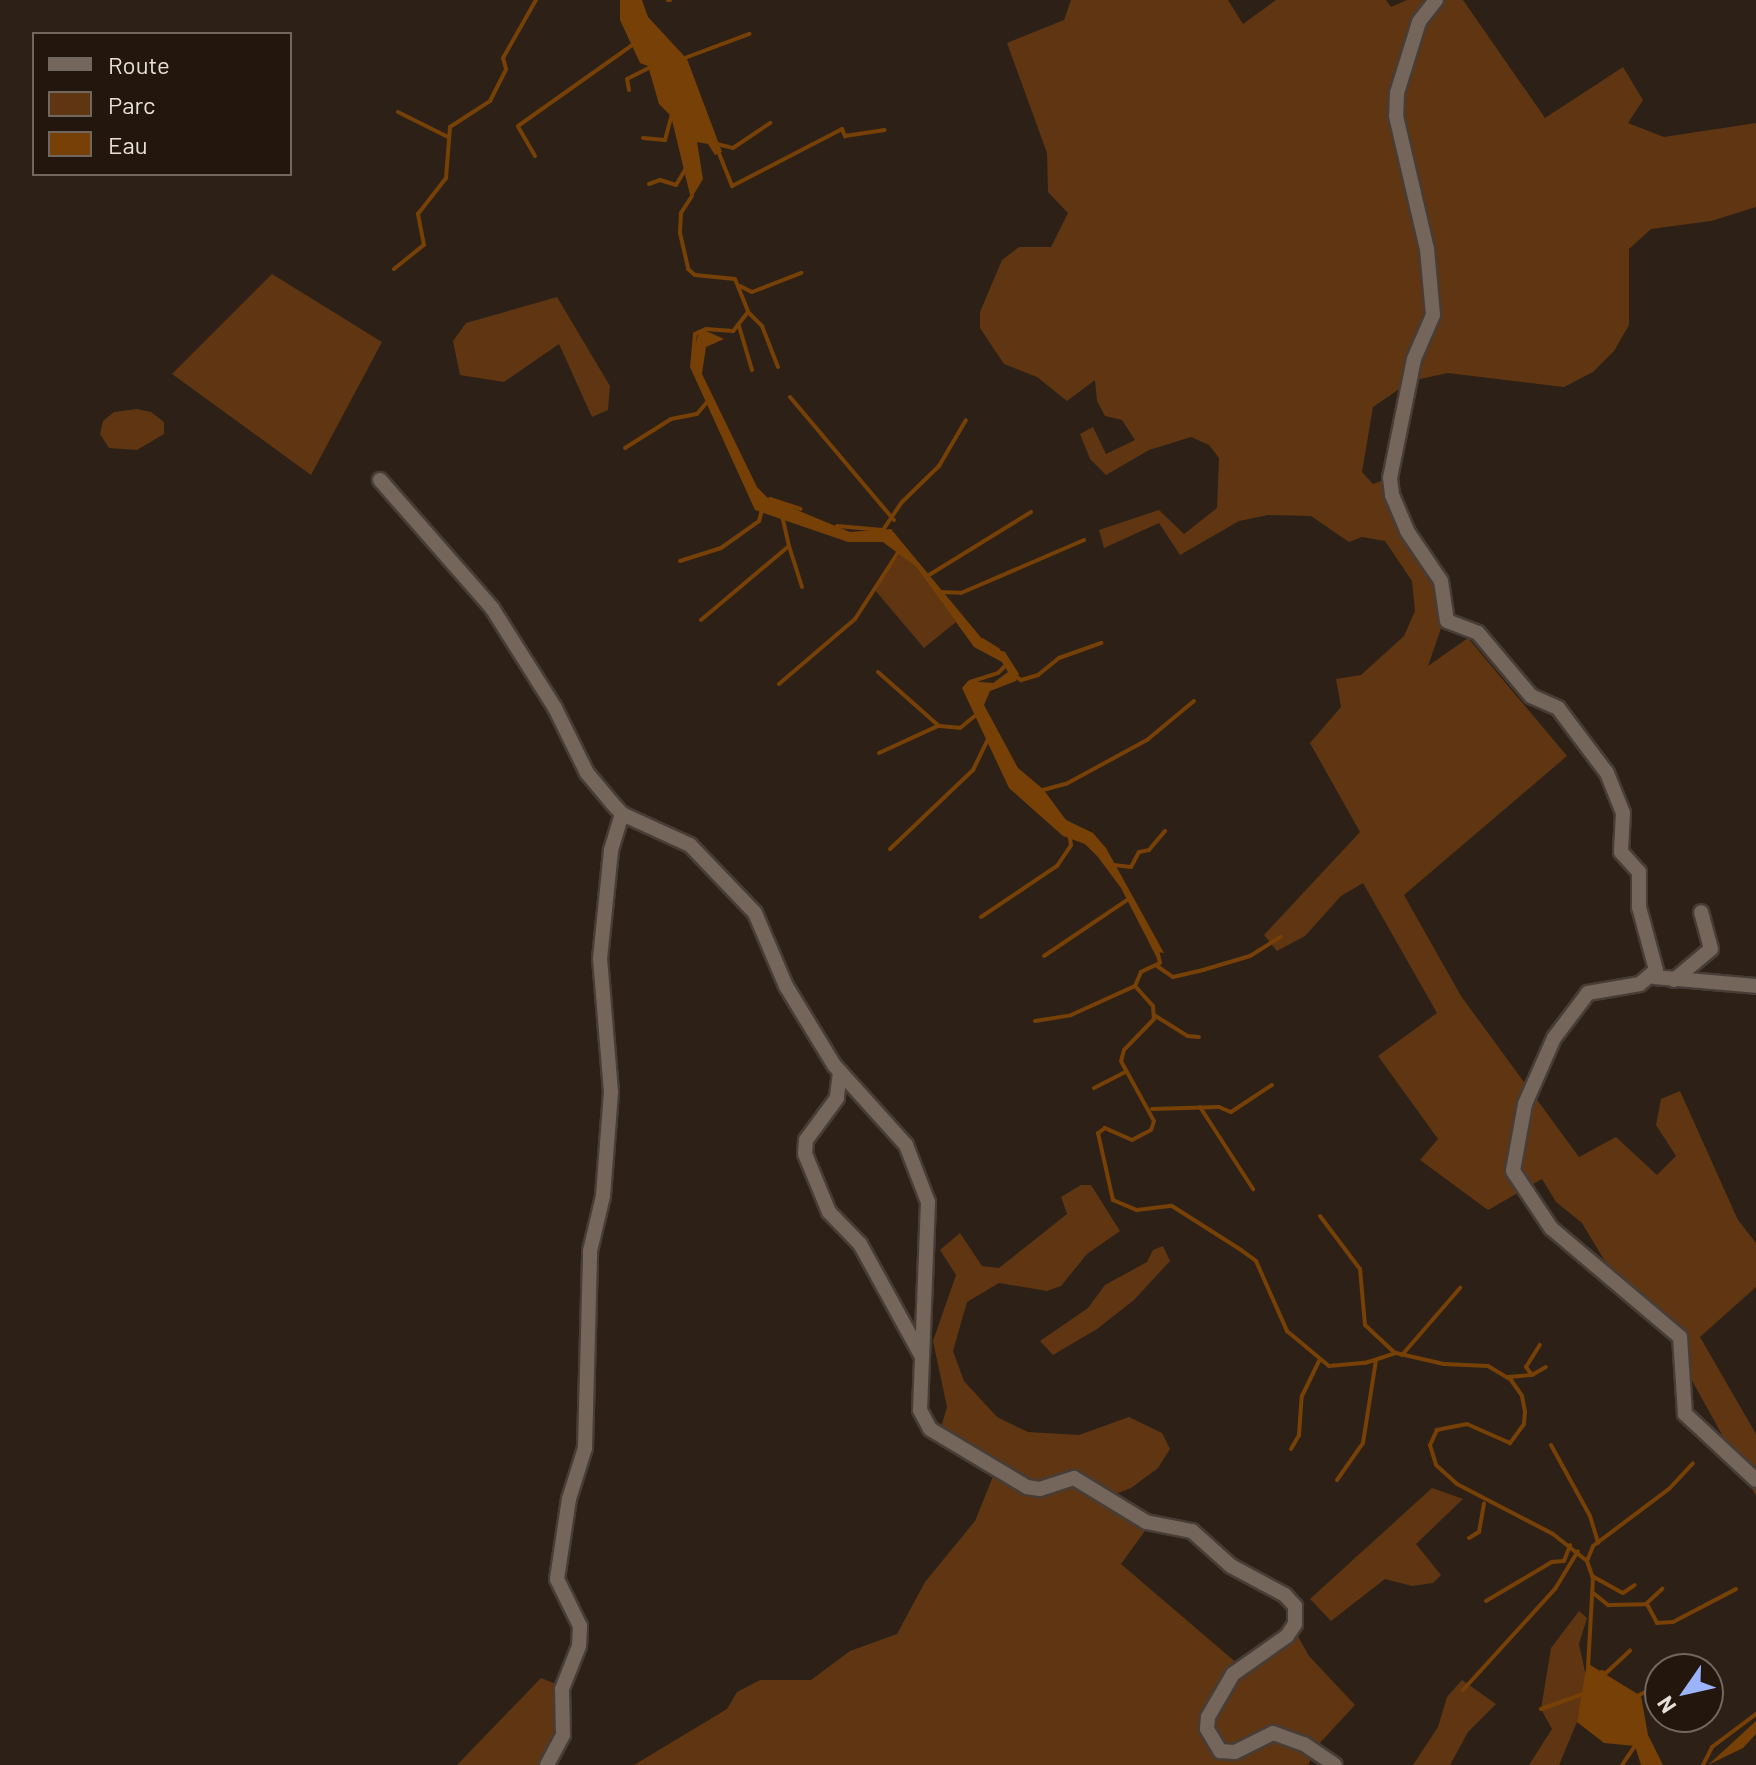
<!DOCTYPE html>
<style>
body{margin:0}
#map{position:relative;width:1756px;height:1765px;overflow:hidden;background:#2c2017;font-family:Barlow,sans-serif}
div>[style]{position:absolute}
.green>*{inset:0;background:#5f3611}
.water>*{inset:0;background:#764006}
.stream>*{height:4px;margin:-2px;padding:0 2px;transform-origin:2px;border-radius:2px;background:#764006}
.roads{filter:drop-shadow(2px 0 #473d36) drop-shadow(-2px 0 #473d36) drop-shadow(0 2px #473d36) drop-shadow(0 -2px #473d36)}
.minor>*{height:14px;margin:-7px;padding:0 7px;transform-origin:7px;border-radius:7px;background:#75665b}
span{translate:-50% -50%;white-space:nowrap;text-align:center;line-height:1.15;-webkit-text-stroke:8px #23170d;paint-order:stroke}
.legend{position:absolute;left:32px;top:32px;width:260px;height:144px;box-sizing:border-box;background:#23170d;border:2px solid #72675f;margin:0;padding:10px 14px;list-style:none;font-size:24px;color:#e8dfd9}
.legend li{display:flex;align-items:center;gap:16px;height:40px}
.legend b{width:40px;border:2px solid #72675f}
.north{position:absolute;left:1644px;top:1653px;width:80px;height:80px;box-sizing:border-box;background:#23170d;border:2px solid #72675f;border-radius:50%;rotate:236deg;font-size:22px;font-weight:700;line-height:32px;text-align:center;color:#e8dfd9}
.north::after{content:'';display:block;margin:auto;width:28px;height:36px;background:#9bb4fd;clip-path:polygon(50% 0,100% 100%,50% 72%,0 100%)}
</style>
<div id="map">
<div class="green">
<div style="clip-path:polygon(1071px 0,1228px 0,1243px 24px,1276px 0,1386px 0,1391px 7px,1407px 0,1463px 0,1545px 118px,1623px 67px,1643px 100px,1628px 123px,1664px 137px,1756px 123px,1756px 207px,1711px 221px,1651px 229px,1629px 249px,1629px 325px,1614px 351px,1593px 372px,1564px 387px,1448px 373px,1411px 381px,1373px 407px,1362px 472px,1373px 484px,1390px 478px,1448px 608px,1428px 666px,1468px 638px,1567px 756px,1404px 895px,1461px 996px,1579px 1157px,1616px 1137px,1657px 1175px,1676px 1156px,1656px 1125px,1661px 1099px,1680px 1091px,1738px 1220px,1756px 1243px,1756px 1287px,1700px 1337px,1756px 1434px,1756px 1496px,1685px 1368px,1688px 1354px,1609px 1268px,1582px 1223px,1556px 1202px,1542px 1179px,1488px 1210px,1420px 1160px,1438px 1139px,1378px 1056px,1437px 1013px,1363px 883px,1341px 896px,1305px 936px,1277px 951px,1264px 935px,1360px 832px,1310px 743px,1341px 707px,1336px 679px,1361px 675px,1404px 636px,1415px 611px,1412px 581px,1385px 541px,1362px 537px,1349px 542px,1311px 516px,1268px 515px,1239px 521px,1180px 555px,1159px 523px,1104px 548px,1099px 530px,1159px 510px,1184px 534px,1217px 508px,1219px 458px,1209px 445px,1191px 437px,1149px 450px,1106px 475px,1090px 459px,1080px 434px,1093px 427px,1106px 454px,1135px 440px,1122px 420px,1105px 416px,1097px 401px,1095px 380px,1067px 401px,1037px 377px,1004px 364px,980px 328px,980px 312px,1002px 260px,1019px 247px,1051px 247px,1068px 213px,1048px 192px,1047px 153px,1007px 43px,1064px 20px)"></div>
<div style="clip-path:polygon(272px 274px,382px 342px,311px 475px,172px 374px)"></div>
<div style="clip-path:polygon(557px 297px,610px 386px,608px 410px,592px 417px,559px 344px,504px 382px,460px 375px,453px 341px,466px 323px)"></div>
<div style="clip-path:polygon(137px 409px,151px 412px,164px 422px,164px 434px,137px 450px,109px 448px,100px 434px,103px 421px,114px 412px)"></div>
<div style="clip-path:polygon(900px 554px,916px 567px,956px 622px,924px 648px,874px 589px)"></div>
<div style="clip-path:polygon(1081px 1185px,1091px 1185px,1120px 1231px,1087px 1254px,1061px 1286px,1047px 1291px,999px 1283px,967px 1302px,953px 1351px,964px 1381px,997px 1417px,1028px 1432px,1079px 1435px,1129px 1417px,1162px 1433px,1170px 1449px,1158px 1468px,1131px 1488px,1103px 1499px,1150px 1524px,1121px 1564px,1239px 1665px,1282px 1628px,1296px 1633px,1309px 1656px,1355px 1705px,1318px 1745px,1308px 1765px,634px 1765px,727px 1709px,737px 1692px,760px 1680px,811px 1680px,850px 1651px,897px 1634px,925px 1582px,975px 1521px,996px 1469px,939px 1434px,947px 1407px,933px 1341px,956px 1275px,940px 1250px,960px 1233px,982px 1266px,999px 1268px,1067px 1214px,1061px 1197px)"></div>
<div style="clip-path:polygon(1163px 1246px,1170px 1261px,1134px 1300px,1097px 1329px,1053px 1355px,1040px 1341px,1088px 1308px,1105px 1285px,1147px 1262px,1153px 1250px)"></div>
<div style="clip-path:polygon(1432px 1488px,1463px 1499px,1416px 1544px,1441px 1575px,1433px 1583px,1412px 1586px,1385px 1579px,1331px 1621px,1310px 1599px)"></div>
<div style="clip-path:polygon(1579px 1611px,1587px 1618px,1579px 1644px,1587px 1681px,1577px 1722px,1559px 1765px,1529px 1765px,1552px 1729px,1541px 1709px,1551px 1648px)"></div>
<div style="clip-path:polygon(541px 1678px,566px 1688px,567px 1713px,544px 1765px,457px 1765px)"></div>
<div style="clip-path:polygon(1462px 1680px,1496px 1704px,1468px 1732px,1450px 1765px,1413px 1765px,1438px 1727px,1447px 1697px)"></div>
</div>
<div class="water">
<div style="clip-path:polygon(620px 0,642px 0,648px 17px,687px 59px,722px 152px,715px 155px,708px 144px,697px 142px,703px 179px,691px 199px,671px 116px,659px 104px,648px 66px,640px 63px,620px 20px)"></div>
<div style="clip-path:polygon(704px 330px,724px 339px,706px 347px,702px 374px,757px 487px,768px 498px,850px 532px,891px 529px,988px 646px,1005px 652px,1019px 674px,1016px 681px,990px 691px,984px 705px,1018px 768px,1043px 789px,1066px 820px,1093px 833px,1106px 848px,1164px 953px,1158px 952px,1157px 958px,1121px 888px,1098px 857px,1085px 844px,1063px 836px,1009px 788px,962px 688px,968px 681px,993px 683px,1008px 672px,1002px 662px,974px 647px,916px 567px,883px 542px,848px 542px,755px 510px,690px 367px,698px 335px)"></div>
<div style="clip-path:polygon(1587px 1663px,1641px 1696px,1648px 1735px,1663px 1765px,1641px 1765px,1635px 1746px,1604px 1743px,1577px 1722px)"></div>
<div style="clip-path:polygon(1756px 1721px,1756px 1734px,1743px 1748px,1708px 1765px)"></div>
</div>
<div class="stream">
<div style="left:668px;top:0;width:2px"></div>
<div style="left:682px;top:59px;width:72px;rotate:-20.5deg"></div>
<div style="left:629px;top:90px;width:11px;rotate:-100deg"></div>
<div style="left:627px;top:79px;width:27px;rotate:-27deg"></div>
<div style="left:398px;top:112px;width:56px;rotate:26.6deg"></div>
<div style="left:643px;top:138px;width:22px;rotate:5deg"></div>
<div style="left:665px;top:140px;width:28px;rotate:-75deg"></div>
<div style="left:717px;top:144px;width:16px;rotate:14deg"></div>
<div style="left:733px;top:148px;width:45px;rotate:-34deg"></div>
<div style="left:718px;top:151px;width:38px;rotate:68deg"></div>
<div style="left:732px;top:186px;width:124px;rotate:-27.4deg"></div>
<div style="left:842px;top:129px;width:8px;rotate:67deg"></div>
<div style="left:845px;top:136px;width:40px;rotate:-8.5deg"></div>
<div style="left:535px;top:156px;width:34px;rotate:-120deg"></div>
<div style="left:518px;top:126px;width:142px;rotate:-35.3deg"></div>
<div style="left:649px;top:184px;width:12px;rotate:-20deg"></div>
<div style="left:660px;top:180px;width:17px;rotate:17deg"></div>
<div style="left:676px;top:185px;width:21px;rotate:-59deg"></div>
<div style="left:692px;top:196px;width:20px;rotate:123deg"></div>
<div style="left:681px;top:213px;width:20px;rotate:93deg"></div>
<div style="left:680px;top:233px;width:37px;rotate:77deg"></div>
<div style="left:688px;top:269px;width:9px;rotate:41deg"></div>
<div style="left:695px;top:275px;width:40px;rotate:5.7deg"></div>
<div style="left:735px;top:279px;width:35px;rotate:68deg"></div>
<div style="left:748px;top:312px;width:24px;rotate:128deg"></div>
<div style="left:733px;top:331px;width:27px;rotate:-176deg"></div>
<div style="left:706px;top:329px;width:12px;rotate:156deg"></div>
<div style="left:695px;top:334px;width:32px;rotate:95deg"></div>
<div style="left:394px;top:269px;width:38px;rotate:-39deg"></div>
<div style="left:424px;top:245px;width:32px;rotate:-101deg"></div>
<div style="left:418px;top:214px;width:46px;rotate:-52.1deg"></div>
<div style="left:446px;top:178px;width:51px;rotate:-85.5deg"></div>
<div style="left:450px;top:127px;width:48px;rotate:-33deg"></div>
<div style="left:490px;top:101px;width:36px;rotate:-63deg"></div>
<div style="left:506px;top:69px;width:11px;rotate:-105deg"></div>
<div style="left:503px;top:58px;width:67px;rotate:-60.4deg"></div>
<div style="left:740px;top:286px;width:13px;rotate:27deg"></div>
<div style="left:752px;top:292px;width:53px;rotate:-21.2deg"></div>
<div style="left:748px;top:312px;width:20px;rotate:45deg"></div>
<div style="left:762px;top:326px;width:44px;rotate:68.7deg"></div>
<div style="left:739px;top:326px;width:46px;rotate:73.5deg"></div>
<div style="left:790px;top:397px;width:161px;rotate:49.8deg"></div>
<div style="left:625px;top:448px;width:54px;rotate:-32.2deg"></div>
<div style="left:671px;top:419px;width:26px;rotate:-11deg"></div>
<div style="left:697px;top:414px;width:17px;rotate:-50deg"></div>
<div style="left:770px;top:499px;width:32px;rotate:18deg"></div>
<div style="left:837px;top:526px;width:46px;rotate:5deg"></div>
<div style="left:883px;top:530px;width:34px;rotate:-56deg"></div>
<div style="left:902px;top:502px;width:52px;rotate:-44.2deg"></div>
<div style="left:939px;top:466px;width:53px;rotate:-59.6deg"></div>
<div style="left:789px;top:546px;width:43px;rotate:72.4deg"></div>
<div style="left:680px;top:561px;width:43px;rotate:-17.6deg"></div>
<div style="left:721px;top:548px;width:47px;rotate:-35.4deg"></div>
<div style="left:759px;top:521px;width:11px;rotate:-75deg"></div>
<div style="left:929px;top:575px;width:120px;rotate:-31.7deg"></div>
<div style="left:938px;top:592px;width:23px;rotate:2deg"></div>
<div style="left:961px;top:593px;width:134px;rotate:-23.3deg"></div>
<div style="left:701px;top:620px;width:115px;rotate:-40.1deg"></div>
<div style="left:789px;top:546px;width:31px;rotate:-103deg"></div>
<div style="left:982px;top:640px;width:19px;rotate:32deg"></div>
<div style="left:878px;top:672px;width:81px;rotate:41.5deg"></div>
<div style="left:939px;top:726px;width:21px;rotate:5deg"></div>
<div style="left:960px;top:728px;width:19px;rotate:-39deg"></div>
<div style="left:1014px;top:675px;width:9px;rotate:36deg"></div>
<div style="left:1021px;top:680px;width:18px;rotate:-16deg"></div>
<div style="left:1038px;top:675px;width:27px;rotate:-39deg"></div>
<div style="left:1059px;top:658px;width:45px;rotate:-19.7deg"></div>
<div style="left:970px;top:682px;width:29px;rotate:-18deg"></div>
<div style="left:998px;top:673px;width:13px;rotate:-45deg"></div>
<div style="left:779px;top:684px;width:100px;rotate:-40.5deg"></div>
<div style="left:855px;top:619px;width:81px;rotate:-57.1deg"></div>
<div style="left:879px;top:753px;width:65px;rotate:-24.6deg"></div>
<div style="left:1039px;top:791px;width:28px;rotate:-15deg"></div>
<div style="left:1066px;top:784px;width:92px;rotate:-28.5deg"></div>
<div style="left:1147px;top:740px;width:61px;rotate:-39.7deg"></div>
<div style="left:890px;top:849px;width:115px;rotate:-43.6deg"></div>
<div style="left:973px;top:770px;width:34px;rotate:-64deg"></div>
<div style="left:1114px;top:865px;width:17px;rotate:7deg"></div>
<div style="left:1131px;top:867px;width:17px;rotate:-62deg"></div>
<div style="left:1139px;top:852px;width:10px;rotate:-11deg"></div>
<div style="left:1149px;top:850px;width:25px;rotate:-50deg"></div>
<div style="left:981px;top:917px;width:92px;rotate:-33.9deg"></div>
<div style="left:1057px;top:866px;width:25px;rotate:-56deg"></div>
<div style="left:1071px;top:845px;width:12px;rotate:-99deg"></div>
<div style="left:1157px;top:950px;width:13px;rotate:77deg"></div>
<div style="left:1160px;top:963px;width:21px;rotate:155deg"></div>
<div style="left:1141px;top:972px;width:15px;rotate:113deg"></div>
<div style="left:1135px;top:986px;width:27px;rotate:48deg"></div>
<div style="left:1153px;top:1006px;width:13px;rotate:86deg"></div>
<div style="left:1154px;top:1019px;width:43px;rotate:134.1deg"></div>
<div style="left:1124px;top:1050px;width:11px;rotate:105deg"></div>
<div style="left:1121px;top:1061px;width:68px;rotate:61.2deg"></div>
<div style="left:1154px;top:1121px;width:9px;rotate:108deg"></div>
<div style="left:1151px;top:1130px;width:21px;rotate:152deg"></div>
<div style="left:1132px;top:1140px;width:30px;rotate:-156deg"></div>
<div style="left:1105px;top:1128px;width:9px;rotate:144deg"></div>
<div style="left:1098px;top:1133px;width:69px;rotate:77.4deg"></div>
<div style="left:1113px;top:1200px;width:26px;rotate:23deg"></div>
<div style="left:1137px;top:1210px;width:35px;rotate:-7deg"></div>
<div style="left:1172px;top:1206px;width:82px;rotate:32.5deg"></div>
<div style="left:1241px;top:1250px;width:19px;rotate:36deg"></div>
<div style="left:1256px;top:1261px;width:77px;rotate:66.1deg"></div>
<div style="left:1287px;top:1331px;width:55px;rotate:39.8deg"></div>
<div style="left:1329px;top:1366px;width:36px;rotate:-5deg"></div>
<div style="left:1365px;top:1363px;width:33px;rotate:-18deg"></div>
<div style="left:1396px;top:1353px;width:49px;rotate:12.9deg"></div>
<div style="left:1444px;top:1364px;width:44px;rotate:2.6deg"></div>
<div style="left:1488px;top:1366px;width:27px;rotate:31deg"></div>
<div style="left:1511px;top:1380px;width:19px;rotate:55deg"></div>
<div style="left:1522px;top:1396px;width:16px;rotate:79deg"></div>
<div style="left:1525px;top:1412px;width:12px;rotate:95deg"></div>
<div style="left:1524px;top:1424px;width:24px;rotate:126deg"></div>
<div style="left:1510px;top:1443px;width:47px;rotate:-156.2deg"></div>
<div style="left:1467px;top:1424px;width:31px;rotate:169deg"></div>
<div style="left:1437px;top:1430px;width:17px;rotate:115deg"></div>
<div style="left:1430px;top:1445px;width:21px;rotate:73deg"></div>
<div style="left:1436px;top:1465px;width:28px;rotate:42deg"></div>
<div style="left:1457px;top:1484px;width:108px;rotate:27.5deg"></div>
<div style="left:1553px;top:1534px;width:43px;rotate:38.5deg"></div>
<div style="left:1587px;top:1561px;width:18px;rotate:71deg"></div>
<div style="left:1593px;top:1578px;width:89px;rotate:93.2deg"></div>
<div style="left:1044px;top:956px;width:100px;rotate:-34deg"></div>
<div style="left:1157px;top:966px;width:19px;rotate:35deg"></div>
<div style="left:1173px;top:977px;width:31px;rotate:-13deg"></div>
<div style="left:1203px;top:970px;width:49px;rotate:-16.6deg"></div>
<div style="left:1250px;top:956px;width:36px;rotate:-32deg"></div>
<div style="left:1154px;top:1015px;width:39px;rotate:32deg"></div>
<div style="left:1187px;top:1036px;width:12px;rotate:5deg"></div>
<div style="left:1035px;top:1021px;width:36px;rotate:-9deg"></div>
<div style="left:1071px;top:1015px;width:70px;rotate:-24.4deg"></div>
<div style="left:1094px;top:1088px;width:34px;rotate:-27deg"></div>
<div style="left:1200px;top:1107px;width:98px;rotate:57.1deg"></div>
<div style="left:1152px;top:1109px;width:67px;rotate:-1.7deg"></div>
<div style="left:1219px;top:1107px;width:13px;rotate:23deg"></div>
<div style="left:1231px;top:1112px;width:49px;rotate:-33.4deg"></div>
<div style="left:1320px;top:1216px;width:66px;rotate:53deg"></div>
<div style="left:1360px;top:1269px;width:56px;rotate:84.9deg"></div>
<div style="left:1365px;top:1325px;width:41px;rotate:43deg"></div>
<div style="left:1402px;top:1355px;width:89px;rotate:-49.1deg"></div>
<div style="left:1532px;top:1375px;width:10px;rotate:-127deg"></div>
<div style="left:1526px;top:1367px;width:26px;rotate:-58deg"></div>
<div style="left:1508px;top:1377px;width:24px;rotate:-5deg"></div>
<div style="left:1532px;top:1375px;width:16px;rotate:-30deg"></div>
<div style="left:1551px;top:1445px;width:81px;rotate:61.2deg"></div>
<div style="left:1590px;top:1516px;width:28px;rotate:73deg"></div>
<div style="left:1291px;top:1449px;width:16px;rotate:-60deg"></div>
<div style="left:1299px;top:1435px;width:39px;rotate:-86deg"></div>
<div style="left:1302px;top:1396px;width:39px;rotate:-64deg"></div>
<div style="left:1337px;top:1480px;width:45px;rotate:-54.9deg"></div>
<div style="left:1363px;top:1443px;width:84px;rotate:-81.1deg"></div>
<div style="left:1469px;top:1538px;width:12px;rotate:-31deg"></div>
<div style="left:1479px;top:1532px;width:29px;rotate:-80deg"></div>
<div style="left:1587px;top:1561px;width:16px;rotate:-68deg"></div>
<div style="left:1593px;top:1546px;width:95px;rotate:-36.9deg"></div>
<div style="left:1669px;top:1489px;width:35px;rotate:-47deg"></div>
<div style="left:1592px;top:1576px;width:35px;rotate:29deg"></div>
<div style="left:1623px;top:1593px;width:14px;rotate:-34deg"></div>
<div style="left:1592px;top:1592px;width:21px;rotate:39deg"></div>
<div style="left:1608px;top:1605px;width:39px;rotate:-1deg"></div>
<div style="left:1647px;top:1604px;width:21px;rotate:62deg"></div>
<div style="left:1657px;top:1623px;width:16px;rotate:-4deg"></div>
<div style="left:1673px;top:1622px;width:71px;rotate:-27.6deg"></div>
<div style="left:1486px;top:1601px;width:77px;rotate:-30.6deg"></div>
<div style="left:1552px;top:1562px;width:12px;rotate:-5deg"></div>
<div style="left:1564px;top:1561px;width:17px;rotate:-69deg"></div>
<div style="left:1647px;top:1603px;width:21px;rotate:-43deg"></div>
<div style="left:1688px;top:1669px;width:15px;rotate:-28deg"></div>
<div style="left:1601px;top:1672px;width:5px;rotate:11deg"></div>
<div style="left:1606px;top:1673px;width:33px;rotate:-43deg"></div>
<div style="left:1463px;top:1690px;width:137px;rotate:-47.7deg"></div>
<div style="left:1555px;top:1589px;width:44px;rotate:-58.8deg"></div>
<div style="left:1637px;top:1696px;width:25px;rotate:-26deg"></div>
<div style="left:1541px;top:1709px;width:45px;rotate:-19.7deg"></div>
<div style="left:1622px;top:1765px;width:25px;rotate:-56deg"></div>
<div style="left:1703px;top:1765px;width:20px;rotate:-63deg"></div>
<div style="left:1712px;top:1747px;width:55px;rotate:-36.9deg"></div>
</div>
<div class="roads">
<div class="minor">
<div style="left:1436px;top:0;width:28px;rotate:128deg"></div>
<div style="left:1419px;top:22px;width:74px;rotate:107.2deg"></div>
<div style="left:1397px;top:93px;width:23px;rotate:92deg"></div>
<div style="left:1396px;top:116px;width:137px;rotate:76.9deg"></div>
<div style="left:1427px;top:249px;width:66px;rotate:84.8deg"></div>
<div style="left:1433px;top:315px;width:48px;rotate:113.4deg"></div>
<div style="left:1414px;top:359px;width:121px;rotate:101.4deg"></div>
<div style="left:1390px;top:478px;width:17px;rotate:83deg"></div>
<div style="left:1392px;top:495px;width:39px;rotate:67deg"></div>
<div style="left:1407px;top:531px;width:60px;rotate:55.8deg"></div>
<div style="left:1441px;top:581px;width:40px;rotate:81.5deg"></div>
<div style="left:1447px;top:621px;width:33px;rotate:21deg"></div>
<div style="left:1478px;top:633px;width:82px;rotate:49.9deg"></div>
<div style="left:1531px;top:696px;width:30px;rotate:24deg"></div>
<div style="left:1558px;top:708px;width:81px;rotate:53deg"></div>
<div style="left:1607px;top:773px;width:43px;rotate:68.2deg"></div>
<div style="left:1623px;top:813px;width:39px;rotate:93deg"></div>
<div style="left:1621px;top:852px;width:27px;rotate:48deg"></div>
<div style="left:1639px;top:872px;width:35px;rotate:90deg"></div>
<div style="left:1639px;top:907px;width:65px;rotate:74.9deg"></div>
<div style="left:1656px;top:970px;width:21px;rotate:139deg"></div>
<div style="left:1640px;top:984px;width:53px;rotate:170.2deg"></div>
<div style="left:1588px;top:993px;width:56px;rotate:127.1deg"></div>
<div style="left:1554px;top:1038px;width:72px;rotate:113.7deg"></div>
<div style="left:1525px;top:1104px;width:68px;rotate:100.2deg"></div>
<div style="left:1513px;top:1171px;width:69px;rotate:56.3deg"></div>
<div style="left:1551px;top:1228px;width:169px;rotate:40.2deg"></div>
<div style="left:1680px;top:1337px;width:77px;rotate:86.3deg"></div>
<div style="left:1685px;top:1414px;width:97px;rotate:42.9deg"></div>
<div style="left:380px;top:480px;width:170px;rotate:48.8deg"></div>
<div style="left:492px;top:608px;width:118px;rotate:57.8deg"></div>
<div style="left:555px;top:708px;width:72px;rotate:63.8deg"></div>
<div style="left:587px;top:773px;width:39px;rotate:50deg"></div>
<div style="left:612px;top:803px;width:15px;rotate:48deg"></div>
<div style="left:622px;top:814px;width:75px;rotate:24.5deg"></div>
<div style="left:690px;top:845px;width:94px;rotate:46.3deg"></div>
<div style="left:755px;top:913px;width:79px;rotate:67deg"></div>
<div style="left:786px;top:986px;width:92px;rotate:58.7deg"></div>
<div style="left:834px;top:1065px;width:108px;rotate:48deg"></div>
<div style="left:906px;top:1145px;width:61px;rotate:68.9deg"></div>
<div style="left:928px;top:1202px;width:208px;rotate:92.2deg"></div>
<div style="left:920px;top:1410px;width:21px;rotate:62deg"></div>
<div style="left:930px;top:1429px;width:113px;rotate:30.9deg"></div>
<div style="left:1027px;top:1487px;width:13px;rotate:9deg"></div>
<div style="left:1040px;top:1489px;width:36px;rotate:-18deg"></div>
<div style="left:1074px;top:1478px;width:84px;rotate:31.4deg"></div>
<div style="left:1146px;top:1522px;width:47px;rotate:11.1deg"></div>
<div style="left:1192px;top:1531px;width:52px;rotate:41.9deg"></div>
<div style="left:1231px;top:1566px;width:61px;rotate:28.2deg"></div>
<div style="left:1285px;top:1595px;width:15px;rotate:48deg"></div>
<div style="left:1295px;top:1606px;width:18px;rotate:90deg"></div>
<div style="left:1295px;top:1624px;width:14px;rotate:124deg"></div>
<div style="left:1287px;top:1636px;width:66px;rotate:144.9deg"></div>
<div style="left:1233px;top:1674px;width:50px;rotate:120.2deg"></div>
<div style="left:1208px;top:1717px;width:12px;rotate:95deg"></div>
<div style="left:1207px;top:1729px;width:26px;rotate:59deg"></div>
<div style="left:1220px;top:1751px;width:15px;rotate:4deg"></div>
<div style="left:1235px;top:1752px;width:42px;rotate:-26.6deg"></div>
<div style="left:1273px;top:1733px;width:33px;rotate:20deg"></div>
<div style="left:1304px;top:1744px;width:37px;rotate:34deg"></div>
<div style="left:1654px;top:977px;width:102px;rotate:5deg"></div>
<div style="left:1674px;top:980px;width:48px;rotate:-40deg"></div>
<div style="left:1711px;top:949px;width:38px;rotate:-105deg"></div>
<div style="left:840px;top:1072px;width:26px;rotate:97deg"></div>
<div style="left:837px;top:1098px;width:52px;rotate:126.4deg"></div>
<div style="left:806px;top:1140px;width:14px;rotate:94deg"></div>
<div style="left:805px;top:1154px;width:63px;rotate:67.5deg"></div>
<div style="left:829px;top:1212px;width:45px;rotate:45.9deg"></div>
<div style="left:860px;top:1244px;width:127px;rotate:61.2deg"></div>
<div style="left:547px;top:1765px;width:34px;rotate:-62deg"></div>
<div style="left:563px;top:1735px;width:46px;rotate:-91.2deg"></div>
<div style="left:562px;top:1689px;width:46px;rotate:-68.4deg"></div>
<div style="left:579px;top:1646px;width:20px;rotate:-87deg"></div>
<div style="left:580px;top:1626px;width:52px;rotate:-116.1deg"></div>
<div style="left:557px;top:1579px;width:81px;rotate:-81.5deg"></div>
<div style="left:569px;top:1499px;width:53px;rotate:-72.6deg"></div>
<div style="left:585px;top:1448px;width:197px;rotate:-88.5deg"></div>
<div style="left:590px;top:1251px;width:57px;rotate:-76.7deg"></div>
<div style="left:603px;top:1196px;width:104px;rotate:-85.6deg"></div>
<div style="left:611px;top:1092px;width:133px;rotate:-94.7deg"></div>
<div style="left:600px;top:959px;width:110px;rotate:-84.2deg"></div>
<div style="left:611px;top:850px;width:38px;rotate:-73deg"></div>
</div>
</div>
<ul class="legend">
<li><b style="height:10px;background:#75665b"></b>Route</li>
<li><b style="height:22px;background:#5f3611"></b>Parc</li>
<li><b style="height:22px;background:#764006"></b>Eau</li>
</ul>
<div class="north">N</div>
</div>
